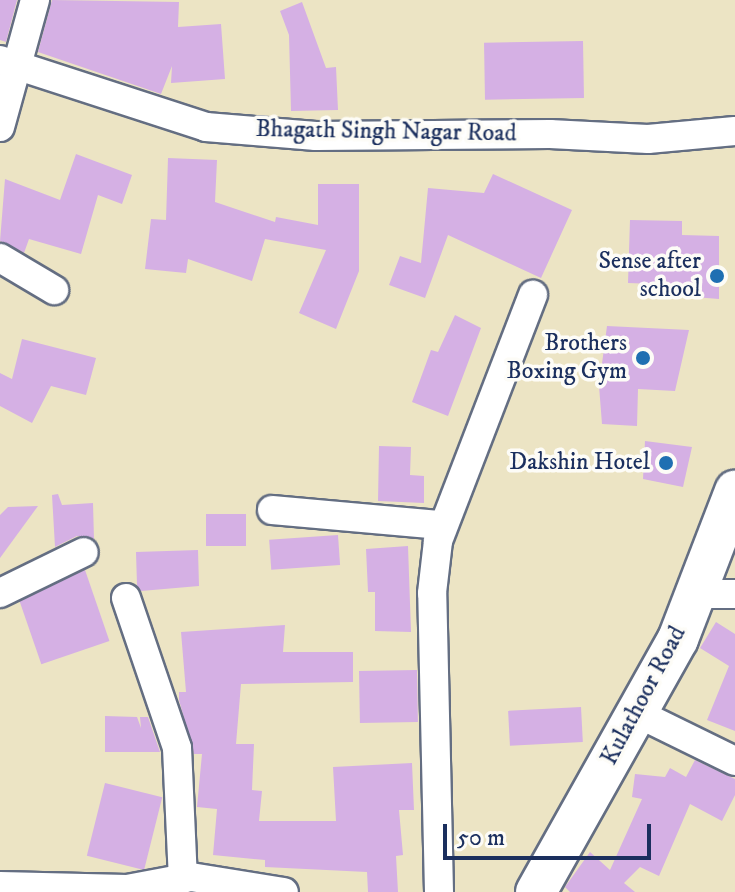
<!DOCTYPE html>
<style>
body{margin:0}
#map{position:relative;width:735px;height:892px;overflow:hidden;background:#ece4c4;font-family:"IM FELL DW Pica",serif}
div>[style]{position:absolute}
.building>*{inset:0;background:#d5b0e4;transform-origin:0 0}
.roads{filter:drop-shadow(2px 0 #646e82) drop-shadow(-2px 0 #646e82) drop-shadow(0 2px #646e82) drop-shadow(0 -2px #646e82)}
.minor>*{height:28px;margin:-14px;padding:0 14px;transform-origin:14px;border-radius:14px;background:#fff}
.secondary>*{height:40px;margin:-20px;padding:0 20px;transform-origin:20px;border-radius:20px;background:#fff}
.dots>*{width:22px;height:22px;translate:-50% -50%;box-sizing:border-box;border:4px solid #fdfcf7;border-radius:50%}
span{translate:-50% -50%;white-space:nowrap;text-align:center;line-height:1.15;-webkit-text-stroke:7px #fdfcf7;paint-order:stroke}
.street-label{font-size:24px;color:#1b2f5e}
.poi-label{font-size:24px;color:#1b2f5e}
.right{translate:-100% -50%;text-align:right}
.scale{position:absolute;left:443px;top:824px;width:208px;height:36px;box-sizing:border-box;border:4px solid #1b2f5e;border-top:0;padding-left:10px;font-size:24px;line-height:28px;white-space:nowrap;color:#1b2f5e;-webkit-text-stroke:6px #fdfcf7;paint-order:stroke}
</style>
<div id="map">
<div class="building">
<div style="clip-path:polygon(0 0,17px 0,6px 42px,0 40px)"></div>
<div style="clip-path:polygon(52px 0,179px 2px,178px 27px,221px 24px,225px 79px,171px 83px,172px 66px,161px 94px,38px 52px)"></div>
<div style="clip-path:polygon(302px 2px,326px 68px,336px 67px,338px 110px,291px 111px,289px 35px,280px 11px)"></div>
<div style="left:583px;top:41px;width:57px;height:99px;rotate:89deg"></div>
<div style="clip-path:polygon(76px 154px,132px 175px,122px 204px,98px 195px,81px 254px,29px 239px,24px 253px,0 241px,5px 179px,60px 200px)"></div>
<div style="clip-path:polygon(168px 158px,217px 160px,215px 202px,275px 222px,276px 217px,318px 225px,318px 184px,359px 184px,359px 271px,336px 329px,299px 313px,326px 250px,265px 239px,252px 281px,188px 259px,186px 273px,145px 269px,151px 219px,166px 220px)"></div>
<div style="clip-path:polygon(493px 174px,572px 210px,541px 278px,448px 235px,425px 298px,389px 285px,400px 256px,421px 263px,428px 188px,484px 193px)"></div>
<div style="clip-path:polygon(630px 220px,682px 221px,682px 235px,719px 236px,719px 299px,682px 296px,682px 285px,628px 283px)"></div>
<div style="clip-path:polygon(455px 315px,481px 328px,448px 416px,412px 402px,431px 350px,438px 352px)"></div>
<div style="clip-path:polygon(607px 326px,689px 330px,675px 391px,638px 389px,637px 426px,602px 424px,599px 386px)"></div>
<div style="clip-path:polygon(22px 339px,96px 358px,86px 395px,51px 386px,32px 423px,0 406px,0 373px,12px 379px)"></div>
<div style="clip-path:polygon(645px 441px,692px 447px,683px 487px,643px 479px)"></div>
<div style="clip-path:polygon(379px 446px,411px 447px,410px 475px,424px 476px,424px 503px,378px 501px)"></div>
<div style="clip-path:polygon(58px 494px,62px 505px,93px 503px,94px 539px,77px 536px,55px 547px,52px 495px)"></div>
<div style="clip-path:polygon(38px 506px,0 558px,0 515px,8px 507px)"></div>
<div style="left:206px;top:514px;width:40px;height:32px"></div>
<div style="left:338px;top:535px;width:30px;height:69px;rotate:86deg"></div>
<div style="clip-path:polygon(408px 546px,411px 632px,375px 631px,375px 592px,368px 592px,366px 549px)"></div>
<div style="clip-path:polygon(198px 550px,199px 586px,141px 591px,137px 585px,136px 552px)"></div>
<div style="left:85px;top:570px;width:75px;height:72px;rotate:71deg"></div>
<div style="clip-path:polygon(716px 622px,735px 634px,735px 731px,707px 720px,729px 666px,700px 648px)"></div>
<div style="clip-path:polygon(285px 625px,283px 652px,353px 652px,353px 682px,241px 684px,236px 744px,254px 744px,252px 790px,262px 791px,259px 821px,336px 821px,333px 767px,412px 763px,414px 810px,399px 810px,403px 855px,396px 856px,398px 892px,368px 892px,367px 872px,265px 867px,265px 860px,213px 855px,217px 809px,197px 807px,202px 754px,194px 754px,179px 700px,179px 692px,186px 692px,181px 632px)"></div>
<div style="left:417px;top:670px;width:52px;height:58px;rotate:89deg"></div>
<div style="left:581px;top:707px;width:35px;height:73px;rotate:87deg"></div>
<div style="clip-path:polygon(105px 716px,137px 717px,141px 728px,140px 717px,148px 717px,160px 752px,105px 752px)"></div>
<div style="clip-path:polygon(695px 760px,735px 779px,735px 795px,722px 821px,690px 804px,659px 876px,640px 867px,624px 883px,635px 892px,570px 892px,565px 887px,590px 852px,610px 870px,642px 799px,632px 797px,635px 774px,665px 777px,670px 768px,686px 777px)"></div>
<div style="left:105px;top:783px;width:59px;height:75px;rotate:14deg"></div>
</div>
<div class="roads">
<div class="minor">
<div style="left:0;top:60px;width:217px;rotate:18deg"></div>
<div style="left:206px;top:127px;width:110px;rotate:4.7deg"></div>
<div style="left:316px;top:136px;width:234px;rotate:-0.5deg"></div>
<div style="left:550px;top:134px;width:98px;rotate:2.9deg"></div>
<div style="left:648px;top:139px;width:87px;rotate:-5.3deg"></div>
<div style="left:0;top:127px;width:132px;rotate:-74.6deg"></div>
<div style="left:0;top:258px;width:63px;rotate:30.7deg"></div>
<div style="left:272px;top:510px;width:170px;rotate:5.1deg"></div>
<div style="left:0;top:593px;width:93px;rotate:-26deg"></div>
<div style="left:692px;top:594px;width:43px"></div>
<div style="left:126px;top:598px;width:158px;rotate:71.2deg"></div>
<div style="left:177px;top:748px;width:131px;rotate:87.4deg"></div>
<div style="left:637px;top:713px;width:109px;rotate:26.1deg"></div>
<div style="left:0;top:886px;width:127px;rotate:1.4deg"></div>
<div style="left:127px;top:889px;width:65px;rotate:-10.6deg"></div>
<div style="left:191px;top:877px;width:94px;rotate:9.2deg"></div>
<div style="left:439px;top:892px;width:299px;rotate:-91.3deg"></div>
<div style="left:432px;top:593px;width:52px;rotate:-83.4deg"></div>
<div style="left:438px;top:541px;width:264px;rotate:-68.9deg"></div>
</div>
<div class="secondary">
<div style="left:536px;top:892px;width:290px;rotate:-60.7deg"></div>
<div style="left:678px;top:639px;width:159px;rotate:-68.9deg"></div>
</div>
</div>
<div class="dots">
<div style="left:717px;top:276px;background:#1f6fb2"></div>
<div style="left:643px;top:358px;background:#1f6fb2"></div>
<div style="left:666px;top:463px;background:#1f6fb2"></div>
</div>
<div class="street-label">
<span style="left:386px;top:132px;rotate:1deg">Bhagath Singh Nagar Road</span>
<span style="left:644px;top:696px;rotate:-62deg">Kulathoor Road</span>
</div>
<div class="poi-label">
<span class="right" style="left:701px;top:276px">Sense after<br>school</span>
<span class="right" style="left:627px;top:358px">Brothers<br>Boxing Gym</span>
<span class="right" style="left:650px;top:463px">Dakshin Hotel</span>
</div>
<div class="scale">50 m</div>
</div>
